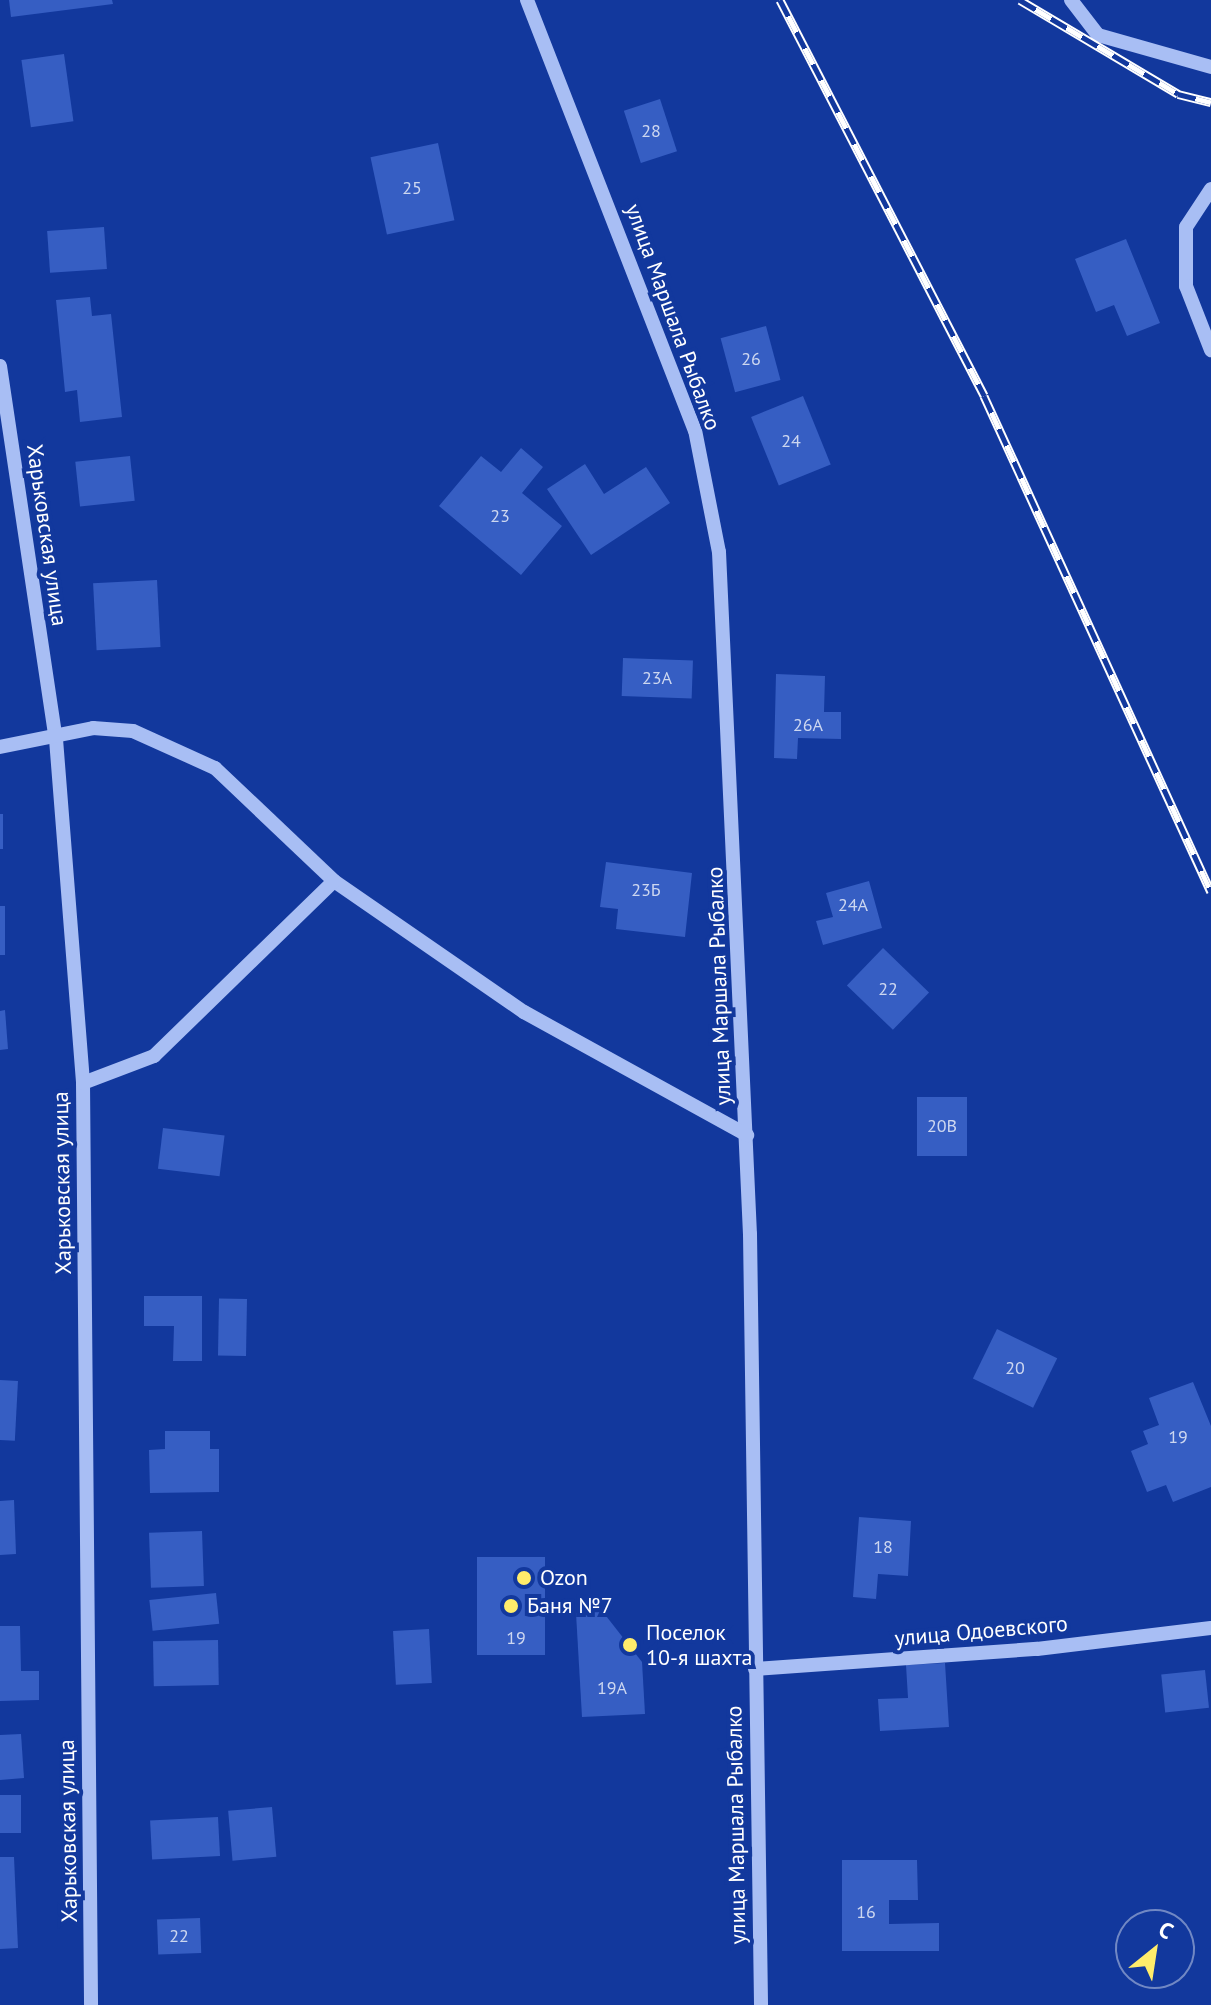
<!DOCTYPE html>
<meta charset="utf-8">
<style>
body{margin:0}
#map{position:relative;width:1211px;height:2005px;overflow:hidden;background:#12389d;font-family:"PT Sans",sans-serif}
div>[style]{position:absolute}
.building>*{inset:0;background:#365ec3;transform-origin:0 0}
.minor>*{height:14px;margin:-7px;padding:0 7px;transform-origin:7px;border-radius:7px;background:#a8bef4}
.rail>*{height:9px;margin-top:-4.5px;transform-origin:0;background:repeating-linear-gradient(90deg,#12389d 0 18px,#fff 0 36px);box-sizing:border-box;border-block:2px solid #fff}
.dots>*{width:22px;height:22px;translate:-50% -50%;box-sizing:border-box;border:4px solid #12389d;border-radius:50%}
span{translate:-50% -50%;white-space:nowrap;text-align:center;line-height:1.15;-webkit-text-stroke:8px #12389d;paint-order:stroke}
.number-label{font-size:18px;color:#cdd7f0}
.number-label span{-webkit-text-stroke-width:0}
.street-label{font-size:22px;color:#fff}
.poi-label{font-size:22px;color:#fff}
.left{translate:0 -50%;text-align:left}
.north{position:absolute;left:1115px;top:1909px;width:80px;height:80px;box-sizing:border-box;background:#12389d;border:2px solid #7188c4;border-radius:50%;rotate:30deg;font-size:22px;font-weight:700;line-height:32px;text-align:center;color:#fff}
.north::after{content:'';display:block;margin:auto;width:28px;height:36px;background:#ffec6b;clip-path:polygon(50% 0,100% 100%,50% 72%,0 100%)}
</style>
<div id="map">
<div class="building">
<div style="clip-path:polygon(9px 0,112px 0,113px 4px,11px 17px)"></div>
<div style="left:64px;top:54px;width:68px;height:43px;rotate:82deg"></div>
<div style="left:660px;top:99px;width:55px;height:38px;rotate:72deg"></div>
<div style="left:438px;top:143px;width:79px;height:69px;rotate:78deg"></div>
<div style="left:104px;top:227px;width:42px;height:57px;rotate:86deg"></div>
<div style="clip-path:polygon(1126px 239px,1160px 323px,1127px 336px,1114px 305px,1096px 312px,1075px 259px)"></div>
<div style="clip-path:polygon(90px 297px,92px 316px,111px 314px,122px 417px,80px 422px,77px 390px,65px 392px,56px 300px)"></div>
<div style="left:766px;top:326px;width:56px;height:47px;rotate:75deg"></div>
<div style="left:803px;top:396px;width:74px;height:56px;rotate:68deg"></div>
<div style="clip-path:polygon(521px 448px,543px 467px,522px 493px,562px 526px,521px 575px,439px 506px,481px 456px,501px 472px)"></div>
<div style="left:130px;top:456px;width:45px;height:55px;rotate:84deg"></div>
<div style="clip-path:polygon(585px 464px,604px 494px,646px 467px,670px 503px,591px 555px,547px 489px)"></div>
<div style="left:157px;top:580px;width:67px;height:64px;rotate:87deg"></div>
<div style="left:623px;top:658px;width:70px;height:38px;rotate:2deg"></div>
<div style="clip-path:polygon(776px 674px,825px 676px,824px 712px,841px 712px,841px 739px,798px 738px,797px 759px,774px 758px)"></div>
<div style="left:0;top:814px;width:3px;height:35px"></div>
<div style="clip-path:polygon(606px 862px,692px 873px,685px 937px,616px 929px,618px 909px,600px 907px)"></div>
<div style="clip-path:polygon(869px 881px,882px 928px,823px 945px,816px 921px,833px 917px,826px 893px)"></div>
<div style="left:0;top:906px;width:5px;height:49px"></div>
<div style="left:883px;top:948px;width:64px;height:52px;rotate:44deg"></div>
<div style="clip-path:polygon(5px 1010px,8px 1049px,0 1050px,0 1011px)"></div>
<div style="left:917px;top:1097px;width:50px;height:59px"></div>
<div style="left:163px;top:1128px;width:62px;height:41px;rotate:7deg"></div>
<div style="clip-path:polygon(144px 1296px,202px 1296px,202px 1361px,173px 1361px,174px 1326px,144px 1326px)"></div>
<div style="left:247px;top:1299px;width:57px;height:28px;rotate:91deg"></div>
<div style="left:997px;top:1329px;width:67px;height:55px;rotate:26deg"></div>
<div style="left:0;top:1380px;width:18px;height:60px;rotate:3deg"></div>
<div style="clip-path:polygon(1193px 1382px,1211px 1426px,1211px 1487px,1173px 1502px,1166px 1485px,1147px 1492px,1131px 1451px,1148px 1444px,1143px 1431px,1159px 1425px,1149px 1398px)"></div>
<div style="clip-path:polygon(165px 1431px,210px 1431px,210px 1449px,219px 1449px,219px 1492px,150px 1493px,149px 1450px,165px 1449px)"></div>
<div style="clip-path:polygon(14px 1500px,16px 1554px,0 1555px,0 1501px)"></div>
<div style="clip-path:polygon(859px 1517px,911px 1521px,908px 1576px,878px 1574px,876px 1599px,853px 1597px)"></div>
<div style="left:202px;top:1531px;width:55px;height:53px;rotate:88deg"></div>
<div style="left:477px;top:1557px;width:68px;height:98px"></div>
<div style="left:216px;top:1593px;width:31px;height:67px;rotate:84deg"></div>
<div style="clip-path:polygon(603px 1612px,642px 1662px,645px 1714px,582px 1717px,576px 1613px)"></div>
<div style="clip-path:polygon(0 1626px,20px 1626px,21px 1671px,39px 1671px,39px 1700px,0 1701px)"></div>
<div style="left:429px;top:1629px;width:54px;height:36px;rotate:87deg"></div>
<div style="left:218px;top:1640px;width:45px;height:65px;rotate:89deg"></div>
<div style="clip-path:polygon(945px 1663px,949px 1727px,880px 1731px,878px 1699px,908px 1698px,906px 1665px)"></div>
<div style="left:1205px;top:1670px;width:38px;height:44px;rotate:84deg"></div>
<div style="clip-path:polygon(21px 1734px,24px 1778px,0 1780px,0 1735px)"></div>
<div style="left:0;top:1795px;width:21px;height:38px"></div>
<div style="left:272px;top:1807px;width:50px;height:44px;rotate:85deg"></div>
<div style="left:218px;top:1817px;width:39px;height:68px;rotate:87deg"></div>
<div style="clip-path:polygon(0 1857px,14px 1857px,18px 1948px,0 1949px)"></div>
<div style="clip-path:polygon(842px 1860px,917px 1860px,918px 1900px,889px 1900px,889px 1924px,939px 1923px,939px 1951px,842px 1951px)"></div>
<div style="left:200px;top:1918px;width:35px;height:43px;rotate:88deg"></div>
</div>
<div class="minor">
<div style="left:527px;top:0;width:462px;rotate:68.7deg"></div>
<div style="left:695px;top:430px;width:124px;rotate:78.9deg"></div>
<div style="left:719px;top:552px;width:683px;rotate:87.4deg"></div>
<div style="left:750px;top:1234px;width:771px;rotate:89.18deg"></div>
<div style="left:1071px;top:0;width:44px;rotate:52.4deg"></div>
<div style="left:1098px;top:35px;width:117px;rotate:15.8deg"></div>
<div style="left:1211px;top:189px;width:45px;rotate:123.3deg"></div>
<div style="left:1186px;top:227px;width:59px;rotate:90deg"></div>
<div style="left:1186px;top:286px;width:69px;rotate:68.7deg"></div>
<div style="left:0;top:366px;width:377px;rotate:81.5deg"></div>
<div style="left:56px;top:739px;width:345px;rotate:85.5deg"></div>
<div style="left:83px;top:1083px;width:922px;rotate:89.5deg"></div>
<div style="left:0;top:747px;width:95px;rotate:-11.5deg"></div>
<div style="left:93px;top:728px;width:40px;rotate:4.3deg"></div>
<div style="left:133px;top:731px;width:90px;rotate:24.3deg"></div>
<div style="left:215px;top:768px;width:164px;rotate:43.5deg"></div>
<div style="left:334px;top:881px;width:231px;rotate:34.6deg"></div>
<div style="left:524px;top:1012px;width:255px;rotate:28.9deg"></div>
<div style="left:83px;top:1083px;width:76px;rotate:-20.8deg"></div>
<div style="left:154px;top:1056px;width:251px;rotate:-44.2deg"></div>
<div style="left:755px;top:1669px;width:283px;rotate:-4.1deg"></div>
<div style="left:1037px;top:1649px;width:175px;rotate:-6.9deg"></div>
</div>
<div class="rail">
<div style="left:780px;top:0;width:445px;rotate:62.7deg"></div>
<div style="left:984px;top:396px;width:545px;rotate:65.41deg"></div>
<div style="left:1020px;top:0;width:184px;rotate:30.7deg"></div>
<div style="left:1178px;top:94px;width:34px;rotate:14deg"></div>
</div>
<div class="dots">
<div style="left:524px;top:1578px;background:#ffec6b"></div>
<div style="left:511px;top:1606px;background:#ffec6b"></div>
<div style="left:630px;top:1645px;background:#ffec6b"></div>
</div>
<div class="number-label">
<span style="left:651px;top:131px">28</span>
<span style="left:412px;top:188px">25</span>
<span style="left:751px;top:359px">26</span>
<span style="left:791px;top:441px">24</span>
<span style="left:500px;top:516px">23</span>
<span style="left:657px;top:678px">23А</span>
<span style="left:808px;top:725px">26А</span>
<span style="left:646px;top:890px">23Б</span>
<span style="left:853px;top:905px">24А</span>
<span style="left:888px;top:989px">22</span>
<span style="left:942px;top:1126px">20В</span>
<span style="left:1015px;top:1368px">20</span>
<span style="left:1178px;top:1437px">19</span>
<span style="left:883px;top:1547px">18</span>
<span style="left:516px;top:1638px">19</span>
<span style="left:612px;top:1688px">19А</span>
<span style="left:866px;top:1912px">16</span>
<span style="left:179px;top:1936px">22</span>
</div>
<div class="street-label">
<span style="left:673px;top:317px;rotate:70deg">улица Маршала Рыбалко</span>
<span style="left:47px;top:535px;rotate:82deg">Харьковская улица</span>
<span style="left:719px;top:986px;rotate:-92deg">улица Маршала Рыбалко</span>
<span style="left:62px;top:1183px;rotate:-91deg">Харьковская улица</span>
<span style="left:981px;top:1631px;rotate:-5deg">улица Одоевского</span>
<span style="left:736px;top:1825px;rotate:-91deg">улица Маршала Рыбалко</span>
<span style="left:68px;top:1831px;rotate:-91deg">Харьковская улица</span>
</div>
<div class="poi-label">
<span class="left" style="left:540px;top:1578px">Ozon</span>
<span class="left" style="left:527px;top:1606px">Баня №7</span>
<span class="left" style="left:646px;top:1645px">Поселок<br>10-я шахта</span>
</div>
<div class="north">С</div>
</div>
